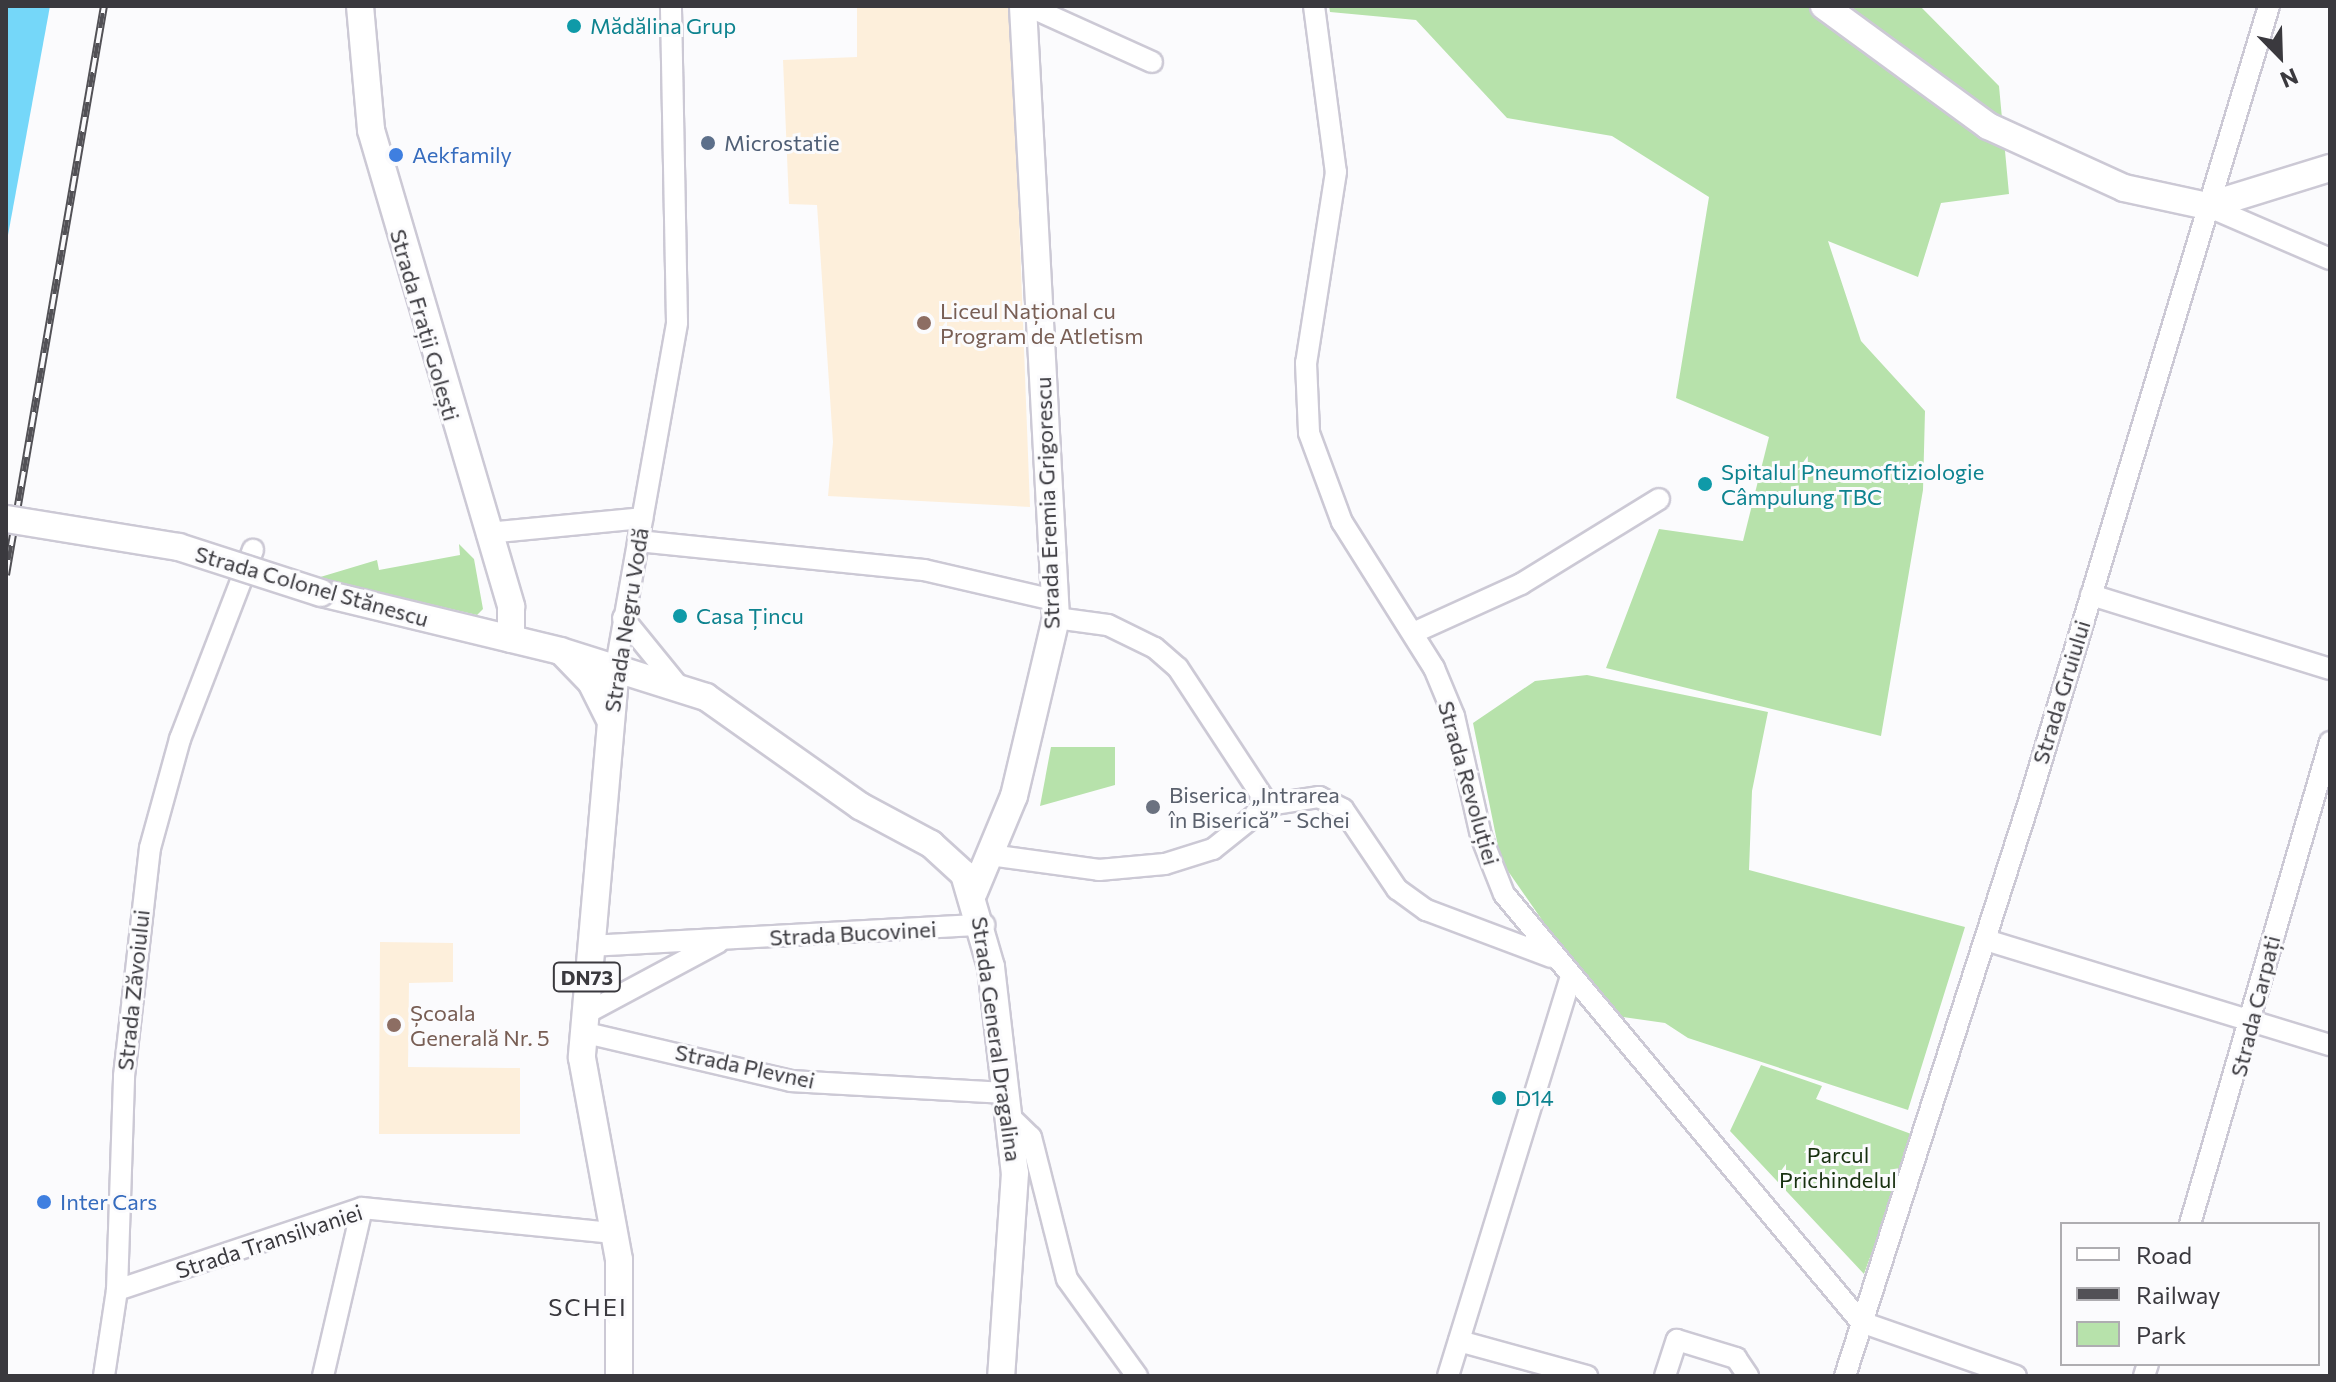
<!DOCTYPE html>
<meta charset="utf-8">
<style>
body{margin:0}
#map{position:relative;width:2336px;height:1382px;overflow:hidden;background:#fbfbfd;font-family:Commissioner,sans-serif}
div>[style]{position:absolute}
.education>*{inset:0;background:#fdefdb}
.green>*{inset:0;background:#b7e2ab}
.water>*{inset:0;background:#75d7f9}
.roads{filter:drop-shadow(2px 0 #ccc9d5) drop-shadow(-2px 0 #ccc9d5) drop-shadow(0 2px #ccc9d5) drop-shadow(0 -2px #ccc9d5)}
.minor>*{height:20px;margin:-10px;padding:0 10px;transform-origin:10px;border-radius:10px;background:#fff}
.major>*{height:26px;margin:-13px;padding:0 13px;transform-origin:13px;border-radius:13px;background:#fff}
.rail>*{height:8px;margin-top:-4px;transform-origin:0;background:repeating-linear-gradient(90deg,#fbfbfd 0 15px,#525156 0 30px);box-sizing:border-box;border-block:2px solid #525156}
.bridges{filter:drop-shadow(2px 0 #ccc9d5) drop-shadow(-2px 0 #ccc9d5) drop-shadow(0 2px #ccc9d5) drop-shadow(0 -2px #ccc9d5)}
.major-bridge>*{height:26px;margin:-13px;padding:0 13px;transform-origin:13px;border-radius:13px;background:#fff}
.dots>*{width:22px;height:22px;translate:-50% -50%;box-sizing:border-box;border:4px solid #fbfbfd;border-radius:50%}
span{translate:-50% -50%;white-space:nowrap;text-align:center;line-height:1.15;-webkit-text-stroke:6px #fbfbfd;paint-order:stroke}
.shield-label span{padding:2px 6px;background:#fbfbfd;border:2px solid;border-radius:6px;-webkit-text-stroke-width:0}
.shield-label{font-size:20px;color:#3a393e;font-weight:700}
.culture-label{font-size:22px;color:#0d838f}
.left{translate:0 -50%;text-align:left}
.service-label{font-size:22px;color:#4e5e75}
.shop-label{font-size:22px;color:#366cbe}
.education-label{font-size:22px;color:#785e54}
.street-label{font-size:22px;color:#3a393e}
.worship-label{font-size:22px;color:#5b616d}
.park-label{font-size:22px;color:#183110}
.neighbourhood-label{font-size:24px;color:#3a393e;letter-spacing:2px}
.frame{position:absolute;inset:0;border:8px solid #3a393e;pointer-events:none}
.legend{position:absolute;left:2060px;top:1222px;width:260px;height:144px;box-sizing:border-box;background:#fbfbfd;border:2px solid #aeadb1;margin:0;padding:10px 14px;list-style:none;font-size:24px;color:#3a393e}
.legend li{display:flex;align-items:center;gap:16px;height:40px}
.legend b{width:40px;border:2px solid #aeadb1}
.north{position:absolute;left:2240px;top:16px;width:80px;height:80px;-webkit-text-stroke:6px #fbfbfd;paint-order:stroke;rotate:157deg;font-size:22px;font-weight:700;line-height:32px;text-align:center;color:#3a393e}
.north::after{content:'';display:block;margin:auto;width:28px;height:36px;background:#3a393e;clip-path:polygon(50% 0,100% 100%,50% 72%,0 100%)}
</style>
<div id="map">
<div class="education">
<div style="clip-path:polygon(857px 6px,1011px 6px,1030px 507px,828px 496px,833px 442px,817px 205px,789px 204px,783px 60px,857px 57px)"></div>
<div style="clip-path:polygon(380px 942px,453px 943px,453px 982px,409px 983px,408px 1067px,520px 1068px,520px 1134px,379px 1134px)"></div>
</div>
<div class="green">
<div style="clip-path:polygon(1329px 6px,1920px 6px,1999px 86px,2009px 194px,1941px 203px,1918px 277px,1828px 241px,1861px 341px,1925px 411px,1923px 490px,1881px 736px,1606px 668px,1659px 529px,1743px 541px,1769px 437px,1676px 398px,1709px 197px,1612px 136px,1507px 118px,1416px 20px,1330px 12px)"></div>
<div style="clip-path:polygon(459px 544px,474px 559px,483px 609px,477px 615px,317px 578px,377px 560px,379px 570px,460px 555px)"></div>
<div style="clip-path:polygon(1587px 675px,1768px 712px,1752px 791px,1749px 870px,1965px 927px,1908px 1110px,1688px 1038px,1665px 1023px,1623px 1017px,1558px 943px,1501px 861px,1473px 723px,1535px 681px)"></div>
<div style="clip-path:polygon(1051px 747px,1115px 747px,1115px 785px,1040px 806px)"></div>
<div style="clip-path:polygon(1761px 1065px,1822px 1086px,1816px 1099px,1914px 1135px,1864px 1274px,1730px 1131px)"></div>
</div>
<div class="water">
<div style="clip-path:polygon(6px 6px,50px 6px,6px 246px)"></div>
</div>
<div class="roads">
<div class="minor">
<div style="left:1028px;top:6px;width:136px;rotate:24.3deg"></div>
<div style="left:1314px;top:6px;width:167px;rotate:82.5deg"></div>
<div style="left:1336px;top:172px;width:193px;rotate:98.9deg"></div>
<div style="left:1306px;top:363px;width:70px;rotate:87.5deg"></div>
<div style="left:1309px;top:433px;width:95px;rotate:69.7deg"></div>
<div style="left:1342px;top:522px;width:173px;rotate:57.8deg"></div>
<div style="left:1434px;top:668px;width:52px;rotate:67.4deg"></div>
<div style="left:1454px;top:716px;width:123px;rotate:77.3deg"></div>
<div style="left:1481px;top:836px;width:62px;rotate:68.4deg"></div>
<div style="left:1504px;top:894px;width:557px;rotate:50.17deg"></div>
<div style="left:1861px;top:1322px;width:164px;rotate:19.2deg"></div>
<div style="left:2207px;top:206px;width:134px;rotate:23.3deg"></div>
<div style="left:487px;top:533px;width:156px;rotate:-5.5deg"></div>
<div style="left:638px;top:541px;width:287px;rotate:5.8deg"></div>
<div style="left:924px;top:570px;width:133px;rotate:13deg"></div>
<div style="left:2091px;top:595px;width:250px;rotate:17.2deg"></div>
<div style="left:623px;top:618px;width:89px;rotate:50.9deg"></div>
<div style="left:1056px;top:618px;width:52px;rotate:7.7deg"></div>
<div style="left:1108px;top:625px;width:52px;rotate:26.1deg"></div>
<div style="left:1155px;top:648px;width:30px;rotate:41deg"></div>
<div style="left:1178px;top:668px;width:164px;rotate:56.7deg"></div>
<div style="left:1413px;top:633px;width:119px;rotate:-24.4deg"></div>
<div style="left:1521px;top:584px;width:162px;rotate:-31.6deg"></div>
<div style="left:616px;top:666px;width:349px;rotate:-79.9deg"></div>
<div style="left:677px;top:322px;width:316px;rotate:-91.1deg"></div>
<div style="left:990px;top:855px;width:110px;rotate:7.8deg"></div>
<div style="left:1099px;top:870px;width:66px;rotate:-5.2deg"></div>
<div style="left:1165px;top:864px;width:50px;rotate:-17.4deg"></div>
<div style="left:1213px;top:849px;width:70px;rotate:-38.7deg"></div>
<div style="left:1268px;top:805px;width:52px;rotate:-8.9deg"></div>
<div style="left:1319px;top:797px;width:27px;rotate:27deg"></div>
<div style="left:1343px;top:809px;width:97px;rotate:56deg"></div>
<div style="left:1397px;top:889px;width:36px;rotate:36deg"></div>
<div style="left:1426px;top:910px;width:134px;rotate:20.6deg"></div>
<div style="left:1986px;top:940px;width:360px;rotate:17deg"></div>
<div style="left:590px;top:946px;width:395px;rotate:-3.1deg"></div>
<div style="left:583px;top:1015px;width:154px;rotate:-28.2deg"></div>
<div style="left:582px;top:1032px;width:215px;rotate:13.2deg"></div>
<div style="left:791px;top:1081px;width:214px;rotate:3.2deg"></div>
<div style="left:1009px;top:1116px;width:30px;rotate:44deg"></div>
<div style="left:1031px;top:1137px;width:146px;rotate:75.8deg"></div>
<div style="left:1067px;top:1279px;width:120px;rotate:54.2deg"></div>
<div style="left:2190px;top:1224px;width:502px;rotate:-73.8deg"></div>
<div style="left:117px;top:1290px;width:258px;rotate:-18.5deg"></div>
<div style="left:362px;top:1208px;width:253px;rotate:5.7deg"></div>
<div style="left:1459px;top:1341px;width:133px;rotate:15.3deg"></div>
<div style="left:104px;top:1376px;width:87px;rotate:-81.4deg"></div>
<div style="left:117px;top:1290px;width:214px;rotate:-88.1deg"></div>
<div style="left:124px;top:1076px;width:229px;rotate:-83.5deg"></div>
<div style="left:150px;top:848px;width:113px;rotate:-74.6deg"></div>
<div style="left:180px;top:739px;width:203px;rotate:-68.9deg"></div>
<div style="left:323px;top:1376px;width:172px;rotate:-76.9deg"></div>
<div style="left:1448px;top:1376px;width:415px;rotate:-72.9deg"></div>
<div style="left:1665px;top:1376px;width:38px;rotate:-72deg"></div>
<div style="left:1677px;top:1340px;width:62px;rotate:17deg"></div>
<div style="left:1736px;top:1358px;width:22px;rotate:56deg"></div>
<div style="left:1845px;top:1376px;width:603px;rotate:-72.23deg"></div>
<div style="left:2029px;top:802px;width:831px;rotate:-73.22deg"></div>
<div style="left:2144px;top:1376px;width:13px;rotate:-72deg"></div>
</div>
<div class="major">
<div style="left:360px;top:6px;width:124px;rotate:84.9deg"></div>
<div style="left:371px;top:130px;width:497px;rotate:73.6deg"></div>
<div style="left:511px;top:607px;width:32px;rotate:90deg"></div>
<div style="left:1824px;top:6px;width:203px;rotate:36.2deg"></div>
<div style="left:1988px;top:126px;width:149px;rotate:24.5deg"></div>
<div style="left:2124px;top:188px;width:85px;rotate:12.2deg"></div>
<div style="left:2207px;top:206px;width:129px;rotate:-17.2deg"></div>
<div style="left:321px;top:593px;width:246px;rotate:13.6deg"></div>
<div style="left:560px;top:651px;width:153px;rotate:17.5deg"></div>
<div style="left:706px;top:697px;width:189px;rotate:35.3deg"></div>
<div style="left:860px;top:806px;width:81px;rotate:28.2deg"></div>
<div style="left:931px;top:844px;width:45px;rotate:42.3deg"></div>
<div style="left:964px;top:874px;width:97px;rotate:73.8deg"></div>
<div style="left:991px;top:967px;width:207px;rotate:83.4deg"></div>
<div style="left:1015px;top:1173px;width:203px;rotate:93.9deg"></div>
<div style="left:563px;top:653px;width:40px;rotate:46deg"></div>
<div style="left:591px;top:682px;width:40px;rotate:63.4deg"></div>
<div style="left:616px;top:666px;width:393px;rotate:95deg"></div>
<div style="left:582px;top:1058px;width:205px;rotate:79.6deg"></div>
<div style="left:619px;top:1260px;width:116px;rotate:90deg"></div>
<div style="left:974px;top:892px;width:104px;rotate:-67.4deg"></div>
<div style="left:1014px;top:796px;width:183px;rotate:-76.7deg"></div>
<div style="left:1056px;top:618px;width:613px;rotate:-93.09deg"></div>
</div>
</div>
<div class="rail">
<div style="left:6px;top:575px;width:577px;rotate:-80.23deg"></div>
</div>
<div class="bridges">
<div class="major-bridge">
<div style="left:6px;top:519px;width:175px;rotate:9.2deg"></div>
<div style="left:179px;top:547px;width:149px;rotate:17.9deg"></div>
</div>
</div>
<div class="dots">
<div style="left:574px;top:26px;background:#0f9aa8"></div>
<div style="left:708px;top:143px;background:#5c6f8a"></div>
<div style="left:396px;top:155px;background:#3f7fe0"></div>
<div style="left:924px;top:323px;background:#8d6e63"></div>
<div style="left:1705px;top:484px;background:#0f9aa8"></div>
<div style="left:680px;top:616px;background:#0f9aa8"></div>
<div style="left:1153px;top:807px;background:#6b7280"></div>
<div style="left:394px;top:1025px;background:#8d6e63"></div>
<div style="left:1499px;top:1098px;background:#0f9aa8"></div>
<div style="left:44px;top:1202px;background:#3f7fe0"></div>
</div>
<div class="shield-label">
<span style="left:587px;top:977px">DN73</span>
</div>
<div class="culture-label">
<span class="left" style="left:590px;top:26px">Mădălina Grup</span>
<span class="left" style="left:1721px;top:484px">Spitalul Pneumoftiziologie<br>Câmpulung TBC</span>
<span class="left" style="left:696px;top:616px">Casa Țincu</span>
<span class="left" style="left:1515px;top:1098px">D14</span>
</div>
<div class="service-label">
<span class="left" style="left:724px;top:143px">Microstatie</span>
</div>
<div class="shop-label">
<span class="left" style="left:412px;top:155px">Aekfamily</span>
<span class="left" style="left:60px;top:1202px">Inter Cars</span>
</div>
<div class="education-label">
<span class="left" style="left:940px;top:323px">Liceul Național cu<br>Program de Atletism</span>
<span class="left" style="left:410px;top:1025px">Școala<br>Generală Nr. 5</span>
</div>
<div class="street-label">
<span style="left:425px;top:325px;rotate:74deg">Strada Frații Golești</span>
<span style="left:1047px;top:503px;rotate:-92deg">Strada Eremia Grigorescu</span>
<span style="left:312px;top:586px;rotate:16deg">Strada Colonel Stănescu</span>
<span style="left:626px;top:620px;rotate:-81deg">Strada Negru Vodă</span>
<span style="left:2061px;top:692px;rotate:-73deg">Strada Gruiului</span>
<span style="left:1469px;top:783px;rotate:74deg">Strada Revoluției</span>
<span style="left:853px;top:933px;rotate:-3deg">Strada Bucovinei</span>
<span style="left:133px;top:990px;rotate:-84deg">Strada Zăvoiului</span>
<span style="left:2255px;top:1006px;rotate:-76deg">Strada Carpați</span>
<span style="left:997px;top:1039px;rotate:82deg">Strada General Dragalina</span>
<span style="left:745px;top:1066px;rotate:12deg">Strada Plevnei</span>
<span style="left:269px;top:1241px;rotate:-18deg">Strada Transilvaniei</span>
</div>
<div class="worship-label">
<span class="left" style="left:1169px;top:807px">Biserica „Intrarea<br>în Biserică” - Schei</span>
</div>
<div class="park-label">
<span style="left:1838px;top:1167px">Parcul<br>Prichindelul</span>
</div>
<div class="neighbourhood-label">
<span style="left:588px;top:1307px">SCHEI</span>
</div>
<div class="frame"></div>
<ul class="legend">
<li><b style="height:10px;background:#fff"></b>Road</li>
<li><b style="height:10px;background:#525156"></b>Railway</li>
<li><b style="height:22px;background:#b7e2ab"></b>Park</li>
</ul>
<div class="north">N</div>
</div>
